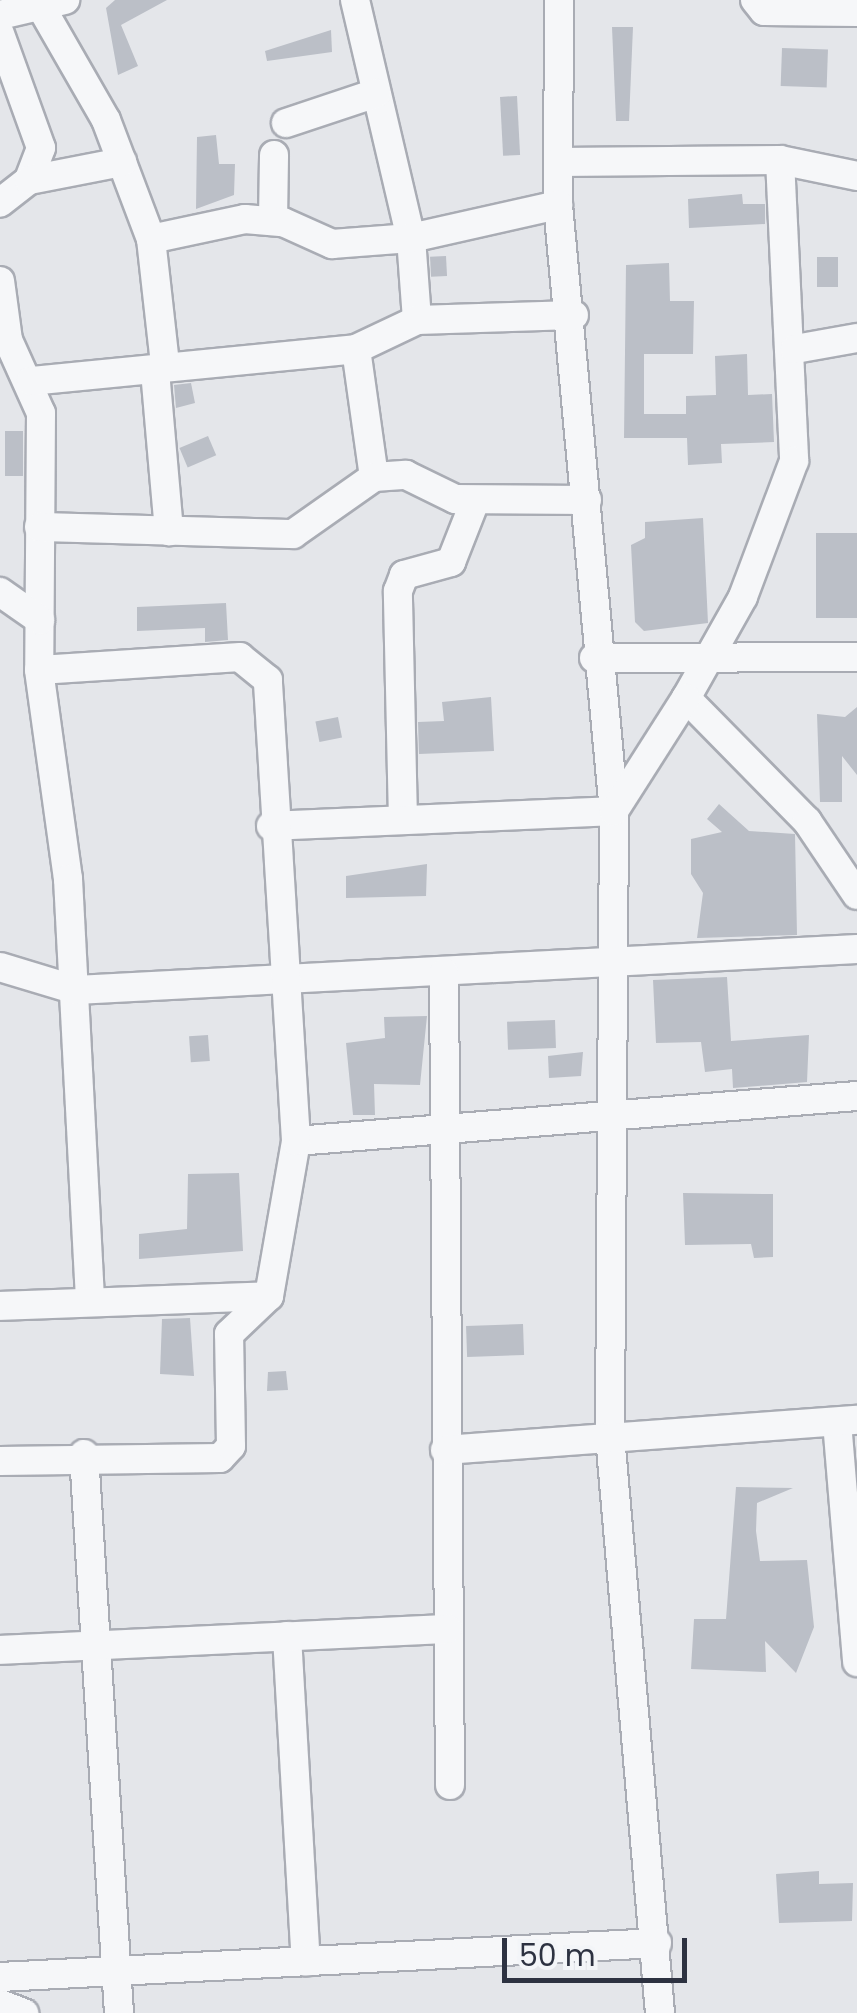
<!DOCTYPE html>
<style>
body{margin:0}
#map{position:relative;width:857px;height:2013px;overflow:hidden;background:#e4e6ea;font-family:Poppins,sans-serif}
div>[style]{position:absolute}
.building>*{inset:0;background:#bbbfc7;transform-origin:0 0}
.roads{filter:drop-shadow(2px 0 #a9acb4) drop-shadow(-2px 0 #a9acb4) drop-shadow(0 2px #a9acb4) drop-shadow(0 -2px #a9acb4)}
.street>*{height:28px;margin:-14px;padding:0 14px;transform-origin:14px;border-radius:14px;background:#f6f7f9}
span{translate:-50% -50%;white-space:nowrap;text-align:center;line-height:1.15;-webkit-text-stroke:8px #f3f5f8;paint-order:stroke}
.scale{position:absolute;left:502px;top:1938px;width:185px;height:45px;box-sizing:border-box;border:5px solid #2d3241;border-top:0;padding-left:12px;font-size:30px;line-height:35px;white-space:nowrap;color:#2d3241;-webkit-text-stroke:8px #f3f5f8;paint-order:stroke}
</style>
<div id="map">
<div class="building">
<div style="clip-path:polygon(115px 0,167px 0,121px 25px,138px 66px,118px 75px,106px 8px)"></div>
<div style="clip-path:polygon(612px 27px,633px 27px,629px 121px,616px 121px)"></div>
<div style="clip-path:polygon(331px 30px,332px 52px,267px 61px,265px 51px)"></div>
<div style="left:782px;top:48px;width:46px;height:38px;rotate:2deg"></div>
<div style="left:517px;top:96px;width:59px;height:17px;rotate:87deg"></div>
<div style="clip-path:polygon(216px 135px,219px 164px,235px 164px,234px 195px,196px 209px,197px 137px)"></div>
<div style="clip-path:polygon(742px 194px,743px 204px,765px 204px,765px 224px,689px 228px,688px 199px)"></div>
<div style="left:446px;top:256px;width:20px;height:16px;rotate:87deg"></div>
<div style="left:817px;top:257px;width:21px;height:30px"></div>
<div style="clip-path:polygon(669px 263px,670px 301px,694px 301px,693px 354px,644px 354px,644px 414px,686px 414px,686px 396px,716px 395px,715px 356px,747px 354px,748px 395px,772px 394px,774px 442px,721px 444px,722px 463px,688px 465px,687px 438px,624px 438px,626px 265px)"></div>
<div style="clip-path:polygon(191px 383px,195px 403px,176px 408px,174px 385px)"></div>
<div style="left:5px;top:431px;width:18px;height:45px"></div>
<div style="left:208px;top:436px;width:21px;height:31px;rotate:67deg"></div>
<div style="clip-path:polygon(703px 518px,708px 623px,644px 631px,635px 622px,631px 545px,645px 538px,645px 522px)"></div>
<div style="left:857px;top:533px;width:85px;height:41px;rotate:90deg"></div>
<div style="clip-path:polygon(226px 603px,228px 640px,205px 642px,205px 628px,137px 631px,137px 607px)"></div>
<div style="clip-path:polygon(491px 697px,494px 751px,419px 754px,418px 722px,444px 721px,442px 702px)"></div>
<div style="clip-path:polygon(857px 707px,857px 775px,842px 756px,842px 802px,820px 802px,817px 714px,845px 717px)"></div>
<div style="left:338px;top:717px;width:21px;height:23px;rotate:79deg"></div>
<div style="clip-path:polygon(719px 804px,749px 831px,795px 834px,797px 935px,697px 938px,703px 893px,691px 874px,691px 839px,722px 832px,707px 819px)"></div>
<div style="clip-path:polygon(427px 864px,426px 896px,346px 898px,346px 876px)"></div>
<div style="clip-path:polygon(727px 977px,731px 1041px,809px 1035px,807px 1082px,733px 1088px,732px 1069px,705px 1072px,701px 1042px,656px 1043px,653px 980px)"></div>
<div style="clip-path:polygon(427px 1016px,420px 1085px,374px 1084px,375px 1115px,353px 1115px,346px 1043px,385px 1038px,384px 1017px)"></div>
<div style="left:555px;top:1020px;width:28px;height:48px;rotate:88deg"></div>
<div style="left:208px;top:1035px;width:26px;height:19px;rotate:86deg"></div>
<div style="clip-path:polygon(583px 1052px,581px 1076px,549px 1078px,548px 1056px)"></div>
<div style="clip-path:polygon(239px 1173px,243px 1251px,139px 1259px,139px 1234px,187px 1229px,188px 1174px)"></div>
<div style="clip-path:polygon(683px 1193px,773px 1194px,773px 1257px,754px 1258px,751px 1244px,685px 1245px)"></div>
<div style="clip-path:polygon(190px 1318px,194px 1376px,160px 1374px,162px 1319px)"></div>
<div style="left:523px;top:1324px;width:31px;height:57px;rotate:88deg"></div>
<div style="clip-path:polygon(286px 1371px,288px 1390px,267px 1391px,268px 1372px)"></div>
<div style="clip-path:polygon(736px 1487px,793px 1488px,757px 1503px,756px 1531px,760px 1561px,807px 1560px,814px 1627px,796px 1673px,765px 1641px,766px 1672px,691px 1669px,694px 1619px,726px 1619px)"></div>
<div style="clip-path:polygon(819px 1871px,819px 1884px,853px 1883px,852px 1921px,779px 1923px,776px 1874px)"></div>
</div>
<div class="roads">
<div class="street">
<div style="left:37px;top:0;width:138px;rotate:60.1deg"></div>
<div style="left:106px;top:120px;width:127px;rotate:69.3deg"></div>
<div style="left:151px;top:239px;width:125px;rotate:83.6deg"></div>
<div style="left:355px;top:0;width:244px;rotate:76.8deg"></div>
<div style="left:411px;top:238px;width:82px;rotate:85.8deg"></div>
<div style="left:559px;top:0;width:205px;rotate:90.3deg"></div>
<div style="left:558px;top:205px;width:609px;rotate:84.72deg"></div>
<div style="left:614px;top:811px;width:625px;rotate:90.37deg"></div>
<div style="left:610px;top:1436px;width:579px;rotate:85.05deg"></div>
<div style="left:755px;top:0;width:14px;rotate:51deg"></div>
<div style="left:764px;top:11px;width:93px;rotate:0.6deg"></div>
<div style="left:0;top:15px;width:67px;rotate:-13deg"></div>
<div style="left:0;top:34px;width:121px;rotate:70.2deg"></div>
<div style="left:41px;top:148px;width:34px;rotate:111deg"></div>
<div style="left:29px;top:180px;width:37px;rotate:142deg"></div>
<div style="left:286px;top:123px;width:95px;rotate:-18.4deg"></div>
<div style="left:780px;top:160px;width:301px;rotate:87.3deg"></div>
<div style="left:794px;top:461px;width:145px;rotate:110.6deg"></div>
<div style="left:743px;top:597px;width:116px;rotate:119.4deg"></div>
<div style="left:686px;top:698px;width:173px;rotate:45.5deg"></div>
<div style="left:807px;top:821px;width:89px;rotate:56deg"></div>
<div style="left:558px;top:162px;width:222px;rotate:-0.5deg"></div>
<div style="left:780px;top:160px;width:79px;rotate:11.7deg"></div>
<div style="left:29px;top:180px;width:95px;rotate:-11deg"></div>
<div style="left:273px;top:221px;width:66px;rotate:-89.1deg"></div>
<div style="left:151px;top:239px;width:96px;rotate:-12deg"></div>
<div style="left:245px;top:219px;width:38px;rotate:5deg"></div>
<div style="left:283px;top:222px;width:54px;rotate:24.2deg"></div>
<div style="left:332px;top:244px;width:79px;rotate:-4.3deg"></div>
<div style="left:411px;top:238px;width:151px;rotate:-12.7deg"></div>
<div style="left:0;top:281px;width:60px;rotate:82.3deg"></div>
<div style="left:8px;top:340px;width:80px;rotate:65.7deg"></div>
<div style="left:41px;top:413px;width:257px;rotate:90.4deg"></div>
<div style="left:39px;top:670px;width:211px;rotate:82.1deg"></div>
<div style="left:68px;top:879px;width:421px;rotate:87deg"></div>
<div style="left:356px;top:349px;width:129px;rotate:82deg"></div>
<div style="left:795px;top:349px;width:63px;rotate:-10.1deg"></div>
<div style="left:155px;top:371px;width:161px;rotate:85deg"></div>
<div style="left:31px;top:381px;width:327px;rotate:-5.6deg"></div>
<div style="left:356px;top:349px;width:68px;rotate:-25.4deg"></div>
<div style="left:417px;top:320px;width:157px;rotate:-1.8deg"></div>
<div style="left:39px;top:527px;width:254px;rotate:1.6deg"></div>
<div style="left:293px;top:534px;width:99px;rotate:-35.1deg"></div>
<div style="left:374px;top:477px;width:32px;rotate:-4deg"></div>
<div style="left:406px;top:475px;width:55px;rotate:26.1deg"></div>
<div style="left:455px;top:499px;width:132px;rotate:0.4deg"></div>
<div style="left:0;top:592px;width:49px;rotate:35deg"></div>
<div style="left:594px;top:658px;width:263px;rotate:-0.2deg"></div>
<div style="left:403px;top:820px;width:229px;rotate:-91.3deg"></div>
<div style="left:398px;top:591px;width:17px;rotate:-69deg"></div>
<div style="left:404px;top:575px;width:49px;rotate:-15.5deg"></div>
<div style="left:451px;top:562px;width:66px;rotate:-68.5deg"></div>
<div style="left:271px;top:826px;width:343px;rotate:-2.5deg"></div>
<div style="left:614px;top:811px;width:134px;rotate:-57.5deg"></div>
<div style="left:0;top:967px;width:79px;rotate:16.8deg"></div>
<div style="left:76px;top:990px;width:782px;rotate:-3.01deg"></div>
<div style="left:444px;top:973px;width:812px;rotate:89.58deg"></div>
<div style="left:296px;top:1141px;width:563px;rotate:-4.59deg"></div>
<div style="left:0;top:1306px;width:269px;rotate:-2.1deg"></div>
<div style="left:837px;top:1422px;width:241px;rotate:85.2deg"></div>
<div style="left:445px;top:1450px;width:413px;rotate:-4.2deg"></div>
<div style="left:84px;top:1454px;width:560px;rotate:86.42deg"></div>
<div style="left:0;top:1461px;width:220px;rotate:-0.8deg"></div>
<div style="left:220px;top:1458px;width:16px;rotate:-47deg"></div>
<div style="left:231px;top:1446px;width:112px;rotate:-91deg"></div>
<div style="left:229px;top:1334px;width:55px;rotate:-43.5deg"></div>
<div style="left:269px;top:1296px;width:157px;rotate:-80.1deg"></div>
<div style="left:296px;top:1141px;width:462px;rotate:-93.5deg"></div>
<div style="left:268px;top:680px;width:36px;rotate:-141deg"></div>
<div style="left:240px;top:657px;width:201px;rotate:176.3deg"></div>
<div style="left:287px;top:1636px;width:326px;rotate:86.7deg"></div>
<div style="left:0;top:1650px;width:448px;rotate:-2.7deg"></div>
<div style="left:0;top:1977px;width:658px;rotate:-2.96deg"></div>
<div style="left:0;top:2004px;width:26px;rotate:21deg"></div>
</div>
</div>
<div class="scale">50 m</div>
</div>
